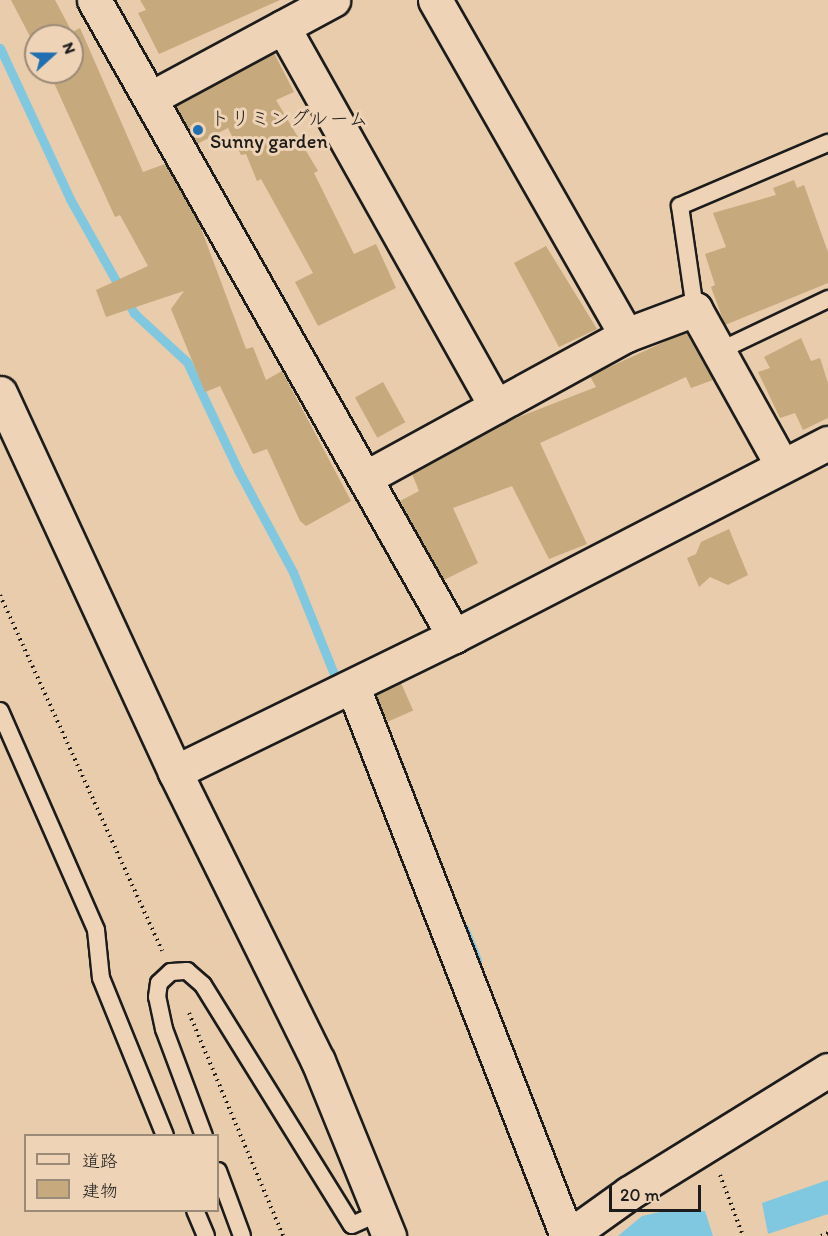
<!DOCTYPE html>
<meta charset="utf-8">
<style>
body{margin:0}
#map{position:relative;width:828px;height:1236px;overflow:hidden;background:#e8ccab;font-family:Itim,"Klee One",sans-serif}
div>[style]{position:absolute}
.water>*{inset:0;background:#7fc8df}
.stream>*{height:9px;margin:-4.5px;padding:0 4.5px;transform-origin:4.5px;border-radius:4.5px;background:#7fc8df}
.building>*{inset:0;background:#c6a97d;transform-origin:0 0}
.path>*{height:4px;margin-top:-2px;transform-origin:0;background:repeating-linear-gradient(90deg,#1c1c1c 0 1.5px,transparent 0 6px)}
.roads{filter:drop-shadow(2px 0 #1c1c1c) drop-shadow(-2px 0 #1c1c1c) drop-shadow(0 2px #1c1c1c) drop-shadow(0 -2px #1c1c1c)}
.lane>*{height:16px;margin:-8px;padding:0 8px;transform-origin:8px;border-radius:8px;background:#efd3b6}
.street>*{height:33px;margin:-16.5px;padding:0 16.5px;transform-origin:16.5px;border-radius:16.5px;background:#efd3b6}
.secondary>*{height:33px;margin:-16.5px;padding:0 16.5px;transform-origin:16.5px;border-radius:16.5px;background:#efd3b6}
.dots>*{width:16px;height:16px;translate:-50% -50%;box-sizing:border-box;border:3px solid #efd3b6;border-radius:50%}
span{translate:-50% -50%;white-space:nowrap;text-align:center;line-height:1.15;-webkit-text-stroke:6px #efd3b6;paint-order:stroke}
.poi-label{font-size:20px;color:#1c1c1c}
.left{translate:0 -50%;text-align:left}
.legend{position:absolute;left:24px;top:1134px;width:195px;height:78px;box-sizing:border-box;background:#efd3b6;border:2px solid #9b8a78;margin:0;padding:8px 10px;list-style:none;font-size:18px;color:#1c1c1c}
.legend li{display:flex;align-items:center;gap:12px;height:30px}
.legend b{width:30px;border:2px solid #9b8a78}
.north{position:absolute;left:24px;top:24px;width:60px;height:60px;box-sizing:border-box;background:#efd3b6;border:2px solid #9b8a78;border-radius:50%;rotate:69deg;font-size:16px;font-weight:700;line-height:24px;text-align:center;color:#1c1c1c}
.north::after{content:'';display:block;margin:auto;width:21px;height:27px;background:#1f6fb2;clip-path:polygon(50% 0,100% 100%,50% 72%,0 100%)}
.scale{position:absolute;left:609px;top:1185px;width:92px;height:27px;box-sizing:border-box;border:3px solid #1c1c1c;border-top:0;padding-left:8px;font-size:18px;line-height:21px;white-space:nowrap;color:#1c1c1c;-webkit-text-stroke:4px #efd3b6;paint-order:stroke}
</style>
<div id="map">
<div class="water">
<div style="clip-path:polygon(828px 1180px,828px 1214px,768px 1234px,762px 1203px)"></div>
<div style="clip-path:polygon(669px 1210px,705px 1211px,713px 1236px,618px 1236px,642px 1216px)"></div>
</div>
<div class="stream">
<div style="left:0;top:48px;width:166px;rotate:65.1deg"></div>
<div style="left:70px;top:199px;width:131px;rotate:60.7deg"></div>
<div style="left:134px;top:313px;width:72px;rotate:42.8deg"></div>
<div style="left:187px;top:362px;width:119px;rotate:64.7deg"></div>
<div style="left:238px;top:470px;width:116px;rotate:61.7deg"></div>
<div style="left:293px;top:572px;width:110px;rotate:68.1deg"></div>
<div style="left:464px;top:928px;width:35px;rotate:68deg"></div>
</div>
<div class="building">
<div style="clip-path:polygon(11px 0,55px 0,72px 32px,80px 28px,143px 172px,165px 164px,199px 223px,246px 349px,253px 347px,266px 380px,282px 371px,351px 501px,306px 526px,300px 521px,267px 449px,253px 454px,220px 386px,205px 392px,171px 309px,184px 291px,106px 317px,96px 290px,148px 266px,120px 215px,115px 217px,49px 72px,72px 72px,72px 36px,36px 36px,36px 48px)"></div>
<div style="clip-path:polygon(140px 0,280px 0,159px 54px,138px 13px,146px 10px)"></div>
<div style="clip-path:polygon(274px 53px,294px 92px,276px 100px,318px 171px,314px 173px,354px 254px,376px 244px,396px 288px,318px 326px,295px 282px,313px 273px,261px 179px,257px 181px,246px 154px,241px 155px,228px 128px,197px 144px,176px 106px)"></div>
<div style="clip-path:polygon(794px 180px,797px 188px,804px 185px,828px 252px,828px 283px,725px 325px,711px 287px,715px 285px,705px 254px,726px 247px,713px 213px,776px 195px,773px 188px)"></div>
<div style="clip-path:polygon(546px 246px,597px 329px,559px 347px,514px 263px)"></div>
<div style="clip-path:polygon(686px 332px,713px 380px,691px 388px,686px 377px,540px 443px,587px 544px,549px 559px,512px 486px,453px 508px,478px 563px,444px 580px,400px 501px,419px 491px,412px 474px,506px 422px,596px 387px,590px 376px)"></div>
<div style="clip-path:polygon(801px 338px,811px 361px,820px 358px,828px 383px,828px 418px,803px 430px,795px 413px,780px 418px,758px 372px,770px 368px,764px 357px)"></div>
<div style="left:383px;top:382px;width:46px;height:32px;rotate:61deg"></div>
<div style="clip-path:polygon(729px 529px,748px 575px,728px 585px,710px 577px,699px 587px,687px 558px,696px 554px,701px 542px)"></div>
<div style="left:401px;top:683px;width:30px;height:28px;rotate:66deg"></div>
</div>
<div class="path">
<div style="left:0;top:595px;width:391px;rotate:65.5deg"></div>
<div style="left:189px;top:1013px;width:242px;rotate:67.1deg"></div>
<div style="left:720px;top:1175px;width:65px;rotate:69.3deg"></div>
<div style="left:821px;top:1236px;width:8px;rotate:-23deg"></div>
</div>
<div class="roads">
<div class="lane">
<div style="left:695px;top:309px;width:104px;rotate:-98.3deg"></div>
<div style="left:680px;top:206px;width:161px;rotate:-23.1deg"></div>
<div style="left:719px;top:351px;width:121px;rotate:-25.5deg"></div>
<div style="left:0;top:711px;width:239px;rotate:66.3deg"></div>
<div style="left:96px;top:930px;width:48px;rotate:84.1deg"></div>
<div style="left:101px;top:978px;width:170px;rotate:67.9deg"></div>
<div style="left:204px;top:1136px;width:114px;rotate:-110.5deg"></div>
<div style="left:164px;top:1029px;width:33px;rotate:-102deg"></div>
<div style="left:157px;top:997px;width:14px;rotate:-82deg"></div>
<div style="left:159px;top:983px;width:16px;rotate:-43deg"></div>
<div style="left:171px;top:972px;width:16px;rotate:-4deg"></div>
<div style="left:187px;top:971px;width:21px;rotate:41deg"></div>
<div style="left:203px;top:985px;width:282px;rotate:58.2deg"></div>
<div style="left:352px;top:1225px;width:30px;rotate:-24deg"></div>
<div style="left:218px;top:1171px;width:69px;rotate:69.7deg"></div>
<div style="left:195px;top:1210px;width:28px;rotate:67deg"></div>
</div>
<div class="street">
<div style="left:94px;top:0;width:731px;rotate:60.49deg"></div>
<div style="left:435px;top:0;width:386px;rotate:60.3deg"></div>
<div style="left:283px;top:27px;width:435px;rotate:60.7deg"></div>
<div style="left:151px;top:98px;width:207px;rotate:-28.3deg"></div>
<div style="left:365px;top:478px;width:298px;rotate:-28.7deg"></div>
<div style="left:626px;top:335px;width:74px;rotate:-20.6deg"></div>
<div style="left:695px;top:309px;width:179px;rotate:60.9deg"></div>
<div style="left:353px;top:687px;width:589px;rotate:68.7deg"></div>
<div style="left:175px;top:772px;width:310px;rotate:-26deg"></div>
<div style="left:454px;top:636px;width:421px;rotate:-27.3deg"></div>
<div style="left:569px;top:1236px;width:74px;rotate:-35.6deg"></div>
<div style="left:629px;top:1193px;width:234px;rotate:-31.7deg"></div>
</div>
<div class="secondary">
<div style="left:0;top:393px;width:417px;rotate:65.2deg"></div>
<div style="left:175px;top:772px;width:322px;rotate:63.7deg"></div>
<div style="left:318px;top:1061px;width:189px;rotate:67.9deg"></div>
</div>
</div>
<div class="dots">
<div style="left:198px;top:130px;background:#1f6fb2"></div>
</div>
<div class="poi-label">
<span class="left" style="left:210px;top:130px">トリミングルーム<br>Sunny garden</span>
</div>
<ul class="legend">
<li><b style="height:8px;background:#efd3b6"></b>道路</li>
<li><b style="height:16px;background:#c6a97d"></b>建物</li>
</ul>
<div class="north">N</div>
<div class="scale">20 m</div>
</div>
